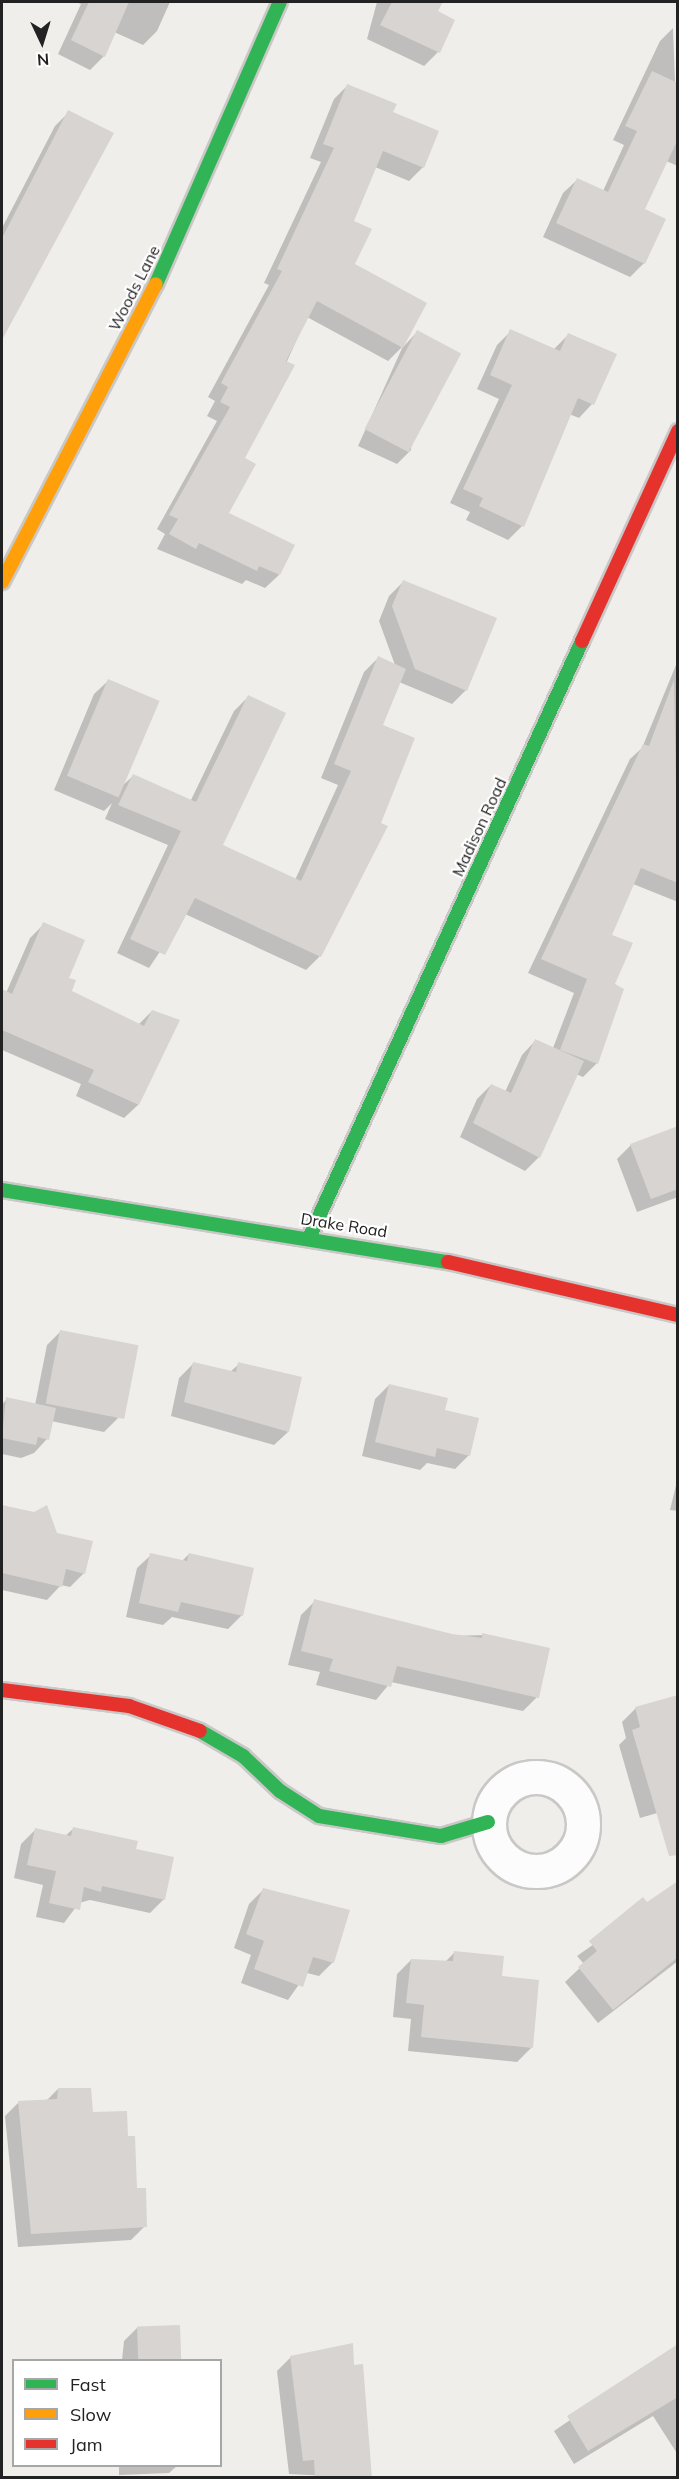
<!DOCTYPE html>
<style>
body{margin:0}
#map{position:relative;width:679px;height:2479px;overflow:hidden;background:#f0eeeb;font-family:Mulish,sans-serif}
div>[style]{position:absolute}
.shadow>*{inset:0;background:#0003}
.building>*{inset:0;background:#d7d4d2;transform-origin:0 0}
.roads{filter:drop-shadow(2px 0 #c9c8c7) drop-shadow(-2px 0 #c9c8c7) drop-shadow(0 2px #c9c8c7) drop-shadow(0 -2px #c9c8c7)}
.street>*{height:33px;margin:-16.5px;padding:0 16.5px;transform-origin:16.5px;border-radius:16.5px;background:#fdfcfc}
.street>.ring{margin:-16.5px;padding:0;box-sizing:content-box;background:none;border:33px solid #fdfcfc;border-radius:50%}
.fast>*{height:14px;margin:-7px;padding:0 7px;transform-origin:7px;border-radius:7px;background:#30b455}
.slow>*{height:14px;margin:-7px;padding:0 7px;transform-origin:7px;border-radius:7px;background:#ff9f0a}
.jam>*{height:14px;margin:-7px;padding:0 7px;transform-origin:7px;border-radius:7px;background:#e5322d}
span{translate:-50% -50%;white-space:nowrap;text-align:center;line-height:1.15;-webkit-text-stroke:4.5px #fff;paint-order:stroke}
.street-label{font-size:16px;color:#222}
.frame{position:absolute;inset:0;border:3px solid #222;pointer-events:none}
.legend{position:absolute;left:12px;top:2359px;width:210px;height:108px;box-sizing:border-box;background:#fff;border:2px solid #a7a7a7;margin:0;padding:8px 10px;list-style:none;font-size:18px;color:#222}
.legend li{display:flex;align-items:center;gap:12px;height:30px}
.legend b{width:30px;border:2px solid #a7a7a7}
.north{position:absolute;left:12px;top:12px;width:60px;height:60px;-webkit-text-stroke:4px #fff;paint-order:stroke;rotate:176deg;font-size:16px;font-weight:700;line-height:24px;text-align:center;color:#222}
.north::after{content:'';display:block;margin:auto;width:21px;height:27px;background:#222;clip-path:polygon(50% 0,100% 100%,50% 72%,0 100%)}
</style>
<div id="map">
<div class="shadow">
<div style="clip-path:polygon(75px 2px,170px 2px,157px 31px,143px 45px,114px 32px,104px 56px,90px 70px,58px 54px,81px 4px)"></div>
<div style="clip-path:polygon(377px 2px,441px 2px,436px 12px,438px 52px,424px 66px,367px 39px)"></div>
<div style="clip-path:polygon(673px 28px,678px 166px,666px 161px,643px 210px,644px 263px,630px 277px,543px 237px,563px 193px,577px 180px,603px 191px,624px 145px,613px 140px,660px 41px)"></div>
<div style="clip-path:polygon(348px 85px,391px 113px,423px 167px,409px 181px,375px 167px,352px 222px,353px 265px,404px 346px,417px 332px,411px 450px,397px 464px,358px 446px,403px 346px,388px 361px,307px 317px,243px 459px,226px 514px,279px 575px,265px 588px,246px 580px,242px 584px,157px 549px,165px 534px,157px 529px,217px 421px,207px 416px,215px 401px,208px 397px,269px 285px,264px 283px,321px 162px,310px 158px,334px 99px)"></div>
<div style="clip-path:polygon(69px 112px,112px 133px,2px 337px,2px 228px,55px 126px)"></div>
<div style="clip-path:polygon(511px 331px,554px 349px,568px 335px,615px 355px,592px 404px,579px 418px,569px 414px,522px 526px,508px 540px,466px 520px,470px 512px,450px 503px,499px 399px,477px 389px,497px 345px)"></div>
<div style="clip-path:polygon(403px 582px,466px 690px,452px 704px,399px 682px,381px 725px,320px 956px,306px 970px,185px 914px,149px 968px,117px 953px,168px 845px,105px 819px,112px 803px,104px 811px,54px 790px,94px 694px,108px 681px,122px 786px,133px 776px,190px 802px,234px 711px,248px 697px,221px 845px,295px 880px,338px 785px,321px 778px,364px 672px,378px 658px,395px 665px,379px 621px,389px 596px)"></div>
<div style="clip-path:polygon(678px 660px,678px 902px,633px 884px,610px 935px,613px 985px,597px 1063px,583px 1077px,576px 1074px,539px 1157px,525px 1171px,460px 1137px,477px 1099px,491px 1085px,505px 1092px,522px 1055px,535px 1041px,553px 1048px,574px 993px,528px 973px,630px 759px,642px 748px)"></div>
<div style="clip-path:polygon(44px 924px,70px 992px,138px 1025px,152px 1011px,138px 1105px,124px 1118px,76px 1096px,81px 1084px,2px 1050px,2px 992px,6px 993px,30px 938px)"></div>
<div style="clip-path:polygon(678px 1127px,678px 1197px,637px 1212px,617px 1159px,631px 1145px)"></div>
<div style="clip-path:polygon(61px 1331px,118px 1418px,104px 1432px,51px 1421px,47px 1439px,34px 1453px,21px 1458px,2px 1454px,2px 1404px,7px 1399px,35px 1405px,47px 1345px)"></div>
<div style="clip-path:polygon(193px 1364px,230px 1372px,239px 1364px,288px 1432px,274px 1445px,171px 1416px,179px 1378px)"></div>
<div style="clip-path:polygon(389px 1385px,443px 1411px,469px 1455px,455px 1469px,427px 1463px,420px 1470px,362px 1456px,375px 1399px)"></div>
<div style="clip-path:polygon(678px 1477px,678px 1511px,670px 1510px)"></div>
<div style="clip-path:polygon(4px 1507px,56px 1534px,84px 1573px,70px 1587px,61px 1585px,47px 1600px,2px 1590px)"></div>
<div style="clip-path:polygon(189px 1554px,242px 1615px,228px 1629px,172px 1617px,163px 1625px,126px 1617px,137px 1568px,151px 1555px,182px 1561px)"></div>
<div style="clip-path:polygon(315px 1601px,452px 1636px,483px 1635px,537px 1697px,523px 1711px,391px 1682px,376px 1700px,316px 1685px,320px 1672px,288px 1665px,301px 1615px)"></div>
<div style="clip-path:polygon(636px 1708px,678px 1807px,640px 1818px,619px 1745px,626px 1738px,622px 1722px)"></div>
<div style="clip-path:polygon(73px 1829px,134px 1850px,164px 1899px,150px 1913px,90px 1900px,79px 1903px,64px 1923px,36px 1917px,43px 1885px,14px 1878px,21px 1844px,35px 1830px,65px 1836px)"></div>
<div style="clip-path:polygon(678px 1885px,678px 1961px,598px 2023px,565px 1982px,584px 1964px,577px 1956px)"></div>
<div style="clip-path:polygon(263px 1890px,348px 1911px,333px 1962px,319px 1976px,307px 1973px,288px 2000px,241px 1983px,251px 1955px,234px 1948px,249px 1904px)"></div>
<div style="clip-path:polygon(454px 1953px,501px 1977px,531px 2048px,517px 2062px,408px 2051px,411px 2019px,393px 2017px,397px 1974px,411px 1960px,445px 1962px)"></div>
<div style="clip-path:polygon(58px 2089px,126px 2138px,145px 2226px,131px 2240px,18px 2247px,5px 2116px,19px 2102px,46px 2101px)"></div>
<div style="clip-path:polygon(138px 2327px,180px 2360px,122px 2360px,124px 2341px)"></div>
<div style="clip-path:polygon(678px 2346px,678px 2455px,653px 2416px,574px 2464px,554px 2431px)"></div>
<div style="clip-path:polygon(291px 2357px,353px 2366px,370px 2478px,289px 2474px,277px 2371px)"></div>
<div style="clip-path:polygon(119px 2466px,177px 2466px,169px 2473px,119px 2475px)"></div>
</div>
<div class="building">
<div style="clip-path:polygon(89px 2px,129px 2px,105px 57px,71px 40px)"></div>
<div style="clip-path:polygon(392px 2px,443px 2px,438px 11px,455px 20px,440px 53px,380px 25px)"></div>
<div style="clip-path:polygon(652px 71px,678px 83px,678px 139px,645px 209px,666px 219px,645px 264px,556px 223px,577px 178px,608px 192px,637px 131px,625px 126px)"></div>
<div style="clip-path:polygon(347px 84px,397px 104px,393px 112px,439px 131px,424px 168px,383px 151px,354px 221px,372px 229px,355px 264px,427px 303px,403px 348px,317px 301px,286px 361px,295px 365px,245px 458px,256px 464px,229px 513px,295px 545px,280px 575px,259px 566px,257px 571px,199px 543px,196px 549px,169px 534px,178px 519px,169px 515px,230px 407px,220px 402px,228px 387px,221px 383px,282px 271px,277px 269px,334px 148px,323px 144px)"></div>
<div style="clip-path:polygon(68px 110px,114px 133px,2px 340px,2px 238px)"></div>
<div style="clip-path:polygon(510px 329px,560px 351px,568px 333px,617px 354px,594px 405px,578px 398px,524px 527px,479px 506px,483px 498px,463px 489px,512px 385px,490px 375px)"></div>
<div style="left:417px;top:330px;width:50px;height:112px;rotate:28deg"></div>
<div style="clip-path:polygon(403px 580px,497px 618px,467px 691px,415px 669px,392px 606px)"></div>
<div style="clip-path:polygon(378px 656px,406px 669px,383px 725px,415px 738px,381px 823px,388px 826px,321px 957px,195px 898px,165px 955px,130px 939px,181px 831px,118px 805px,133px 774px,196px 802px,248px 695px,286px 713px,223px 845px,301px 881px,351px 771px,334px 764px)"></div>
<div style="left:108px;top:679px;width:56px;height:105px;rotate:23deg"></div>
<div style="clip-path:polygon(674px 680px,678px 883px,641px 868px,612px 935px,633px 943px,615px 984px,624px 989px,598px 1064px,560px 1050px,587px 979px,541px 959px,643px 744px,649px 746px)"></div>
<div style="clip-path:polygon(43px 922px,85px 940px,69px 978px,76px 980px,72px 991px,144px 1026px,152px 1010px,180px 1020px,139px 1105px,88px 1082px,94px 1070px,2px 1030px,2px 989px,12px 994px)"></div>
<div style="clip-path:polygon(535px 1039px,584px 1061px,540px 1158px,473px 1123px,491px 1084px,511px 1093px)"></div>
<div style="clip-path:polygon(678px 1126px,678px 1189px,651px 1199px,630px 1144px)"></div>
<div style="left:60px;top:1330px;width:80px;height:75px;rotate:11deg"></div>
<div style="clip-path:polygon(193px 1362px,236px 1372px,238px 1362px,302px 1377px,289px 1432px,184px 1402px)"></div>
<div style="clip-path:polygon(389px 1384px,448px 1398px,445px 1410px,479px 1418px,470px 1456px,437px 1448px,435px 1457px,375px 1442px)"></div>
<div style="clip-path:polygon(6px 1397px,56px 1408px,49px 1440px,38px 1437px,36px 1445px,2px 1438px)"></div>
<div style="clip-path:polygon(2px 1505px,34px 1512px,47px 1505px,57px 1533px,93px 1541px,85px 1574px,66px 1569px,62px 1587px,2px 1573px)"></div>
<div style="clip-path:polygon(150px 1553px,187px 1561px,189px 1553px,254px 1568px,243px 1616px,181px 1602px,178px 1612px,139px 1603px)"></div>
<div style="clip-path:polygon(314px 1599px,452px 1634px,482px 1638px,482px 1633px,550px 1648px,539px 1698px,397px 1666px,391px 1687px,329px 1671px,333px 1659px,301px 1651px)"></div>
<div style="clip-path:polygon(678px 1695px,678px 1855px,669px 1856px,632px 1730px,640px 1727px,635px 1707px)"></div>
<div style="clip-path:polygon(73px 1827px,138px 1841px,136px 1849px,174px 1857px,165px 1900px,102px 1886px,101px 1892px,84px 1887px,80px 1910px,49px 1903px,56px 1871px,27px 1865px,35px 1828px,71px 1836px)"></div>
<div style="clip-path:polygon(678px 1881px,678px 1957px,613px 2010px,578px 1967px,597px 1951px,589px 1941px,643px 1897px,647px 1902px)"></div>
<div style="clip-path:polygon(263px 1888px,350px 1910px,334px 1963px,313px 1957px,303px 1987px,254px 1969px,264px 1941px,246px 1934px)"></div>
<div style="clip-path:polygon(454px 1951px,504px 1956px,502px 1976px,539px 1980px,533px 2048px,421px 2037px,424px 2005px,406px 2003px,411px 1959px,453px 1961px)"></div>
<div style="clip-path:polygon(58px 2088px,91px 2088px,93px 2112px,127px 2111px,128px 2136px,135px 2136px,137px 2188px,146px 2188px,147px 2227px,31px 2234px,18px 2101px,57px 2099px)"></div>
<div style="left:180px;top:2325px;width:36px;height:43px;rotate:88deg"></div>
<div style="clip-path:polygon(353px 2343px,354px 2365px,363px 2364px,372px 2478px,315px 2478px,314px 2460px,303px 2461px,290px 2356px)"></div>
<div style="clip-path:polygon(678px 2344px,678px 2397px,588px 2451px,567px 2416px)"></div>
</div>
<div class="roads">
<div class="street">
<div class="ring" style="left:489px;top:1777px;width:61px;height:61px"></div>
</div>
<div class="fast">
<div style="left:156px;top:284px;width:308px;rotate:-66.3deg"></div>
<div style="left:2px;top:1190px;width:452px;rotate:9.2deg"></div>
<div style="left:310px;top:1236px;width:654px;rotate:-65.43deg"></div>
<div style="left:200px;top:1731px;width:50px;rotate:30.2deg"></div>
<div style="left:243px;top:1756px;width:51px;rotate:43.4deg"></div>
<div style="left:280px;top:1791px;width:46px;rotate:32.7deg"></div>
<div style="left:319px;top:1816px;width:124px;rotate:9.3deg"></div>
<div style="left:441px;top:1836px;width:49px;rotate:-16.6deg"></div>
</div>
<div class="slow">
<div style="left:2px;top:582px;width:335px;rotate:-62.7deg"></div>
</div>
<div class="jam">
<div style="left:582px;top:641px;width:231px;rotate:-65.4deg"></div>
<div style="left:448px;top:1262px;width:236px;rotate:13deg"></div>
<div style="left:2px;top:1690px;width:128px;rotate:7.2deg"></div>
<div style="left:129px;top:1706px;width:75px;rotate:19.4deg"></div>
</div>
</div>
<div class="street-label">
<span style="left:134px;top:288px;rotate:-63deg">Woods Lane</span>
<span style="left:479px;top:827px;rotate:-65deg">Madison Road</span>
<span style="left:344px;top:1225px;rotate:9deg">Drake Road</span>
</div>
<div class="frame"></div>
<ul class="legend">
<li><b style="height:8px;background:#30b455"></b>Fast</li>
<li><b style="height:8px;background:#ff9f0a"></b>Slow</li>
<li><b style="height:8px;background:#e5322d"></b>Jam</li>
</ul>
<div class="north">N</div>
</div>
